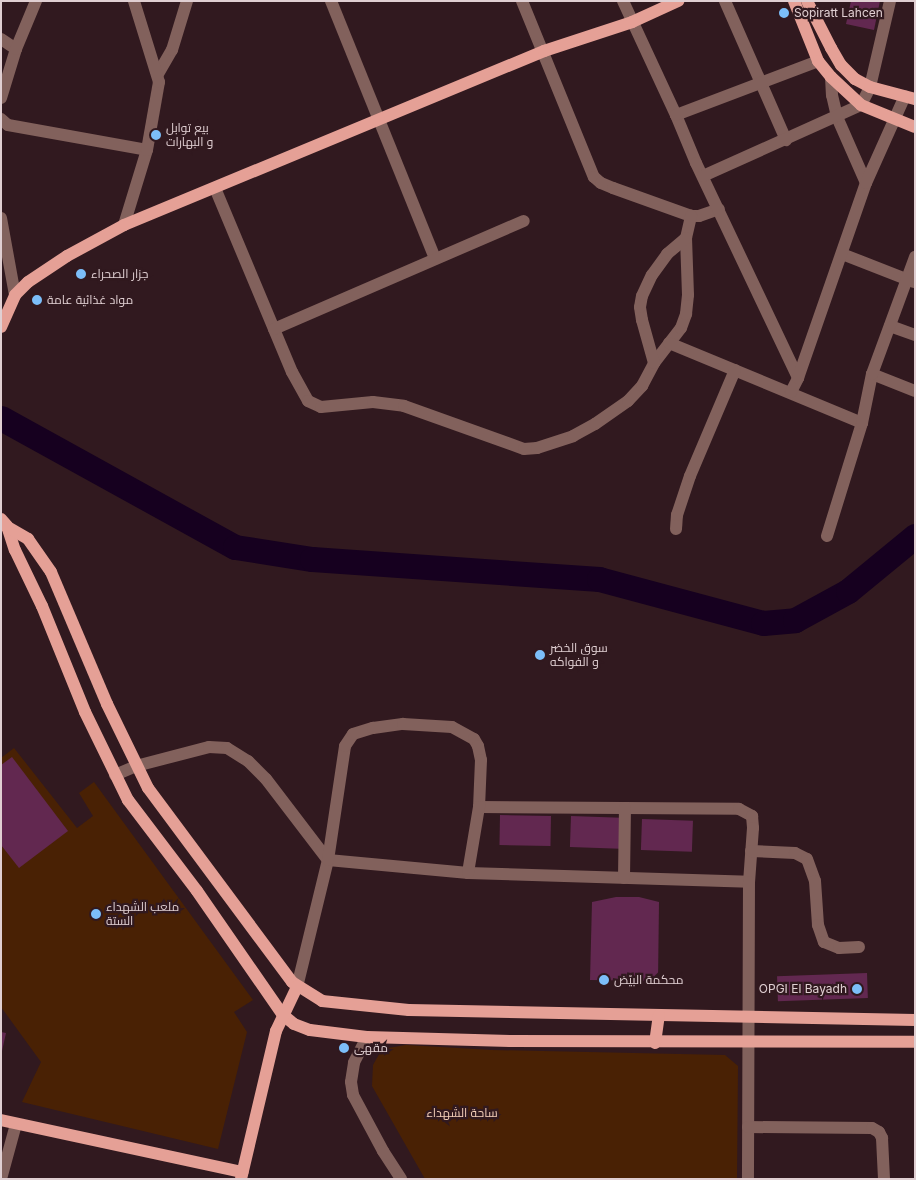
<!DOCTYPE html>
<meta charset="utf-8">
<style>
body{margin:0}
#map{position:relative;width:916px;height:1180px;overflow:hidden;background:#31191f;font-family:Inter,Cairo,sans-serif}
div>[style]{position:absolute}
.green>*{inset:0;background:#492104}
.river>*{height:25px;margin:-12.5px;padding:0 12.5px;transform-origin:12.5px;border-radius:12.5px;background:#16001f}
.building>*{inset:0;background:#622850;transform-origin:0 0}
.minor>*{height:12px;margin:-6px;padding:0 6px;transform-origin:6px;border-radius:6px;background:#82615c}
.major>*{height:12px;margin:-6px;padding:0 6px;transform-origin:6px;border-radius:6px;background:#e5a096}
.dots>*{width:14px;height:14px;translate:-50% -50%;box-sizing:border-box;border:2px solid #31191f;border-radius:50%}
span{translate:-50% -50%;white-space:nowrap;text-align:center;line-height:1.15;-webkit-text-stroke:4.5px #31191f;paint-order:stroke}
.poi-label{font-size:12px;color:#e0cfd2}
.left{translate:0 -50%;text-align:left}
.right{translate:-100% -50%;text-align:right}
.park-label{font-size:12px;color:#f5d0ba}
.frame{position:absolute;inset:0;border:2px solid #e0cfd2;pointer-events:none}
</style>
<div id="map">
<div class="green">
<div style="clip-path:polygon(14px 748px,77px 828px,93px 816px,79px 793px,94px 782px,253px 1000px,234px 1012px,247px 1032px,218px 1149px,22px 1102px,41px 1062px,1px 1007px,1px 758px)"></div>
<div style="clip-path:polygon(406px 1045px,492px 1050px,725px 1055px,738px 1066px,737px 1179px,425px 1179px,372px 1086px,373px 1065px,382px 1049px)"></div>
</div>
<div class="river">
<div style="left:1px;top:418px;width:267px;rotate:28.9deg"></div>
<div style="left:235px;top:547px;width:78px;rotate:8.9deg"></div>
<div style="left:312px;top:559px;width:288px;rotate:4deg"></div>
<div style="left:599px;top:579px;width:170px;rotate:15deg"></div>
<div style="left:763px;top:623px;width:32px;rotate:-5deg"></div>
<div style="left:795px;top:620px;width:60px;rotate:-28.7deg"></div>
<div style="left:848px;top:591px;width:87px;rotate:-39.4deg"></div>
</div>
<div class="building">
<div style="clip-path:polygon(851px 1px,880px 1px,874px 30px,846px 24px)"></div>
<div style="clip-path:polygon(12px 757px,68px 831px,19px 868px,1px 845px,1px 765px)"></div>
<div style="left:500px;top:815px;width:51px;height:30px;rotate:1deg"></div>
<div style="left:571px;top:816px;width:50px;height:31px;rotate:2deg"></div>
<div style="left:642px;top:819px;width:51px;height:31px;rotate:2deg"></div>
<div style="clip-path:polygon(639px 897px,659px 902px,658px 981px,590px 980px,592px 902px,616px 897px)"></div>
<div style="left:867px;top:973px;width:25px;height:90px;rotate:88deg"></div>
<div style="clip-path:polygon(1px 1032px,6px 1033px,2px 1051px,1px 1051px)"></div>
</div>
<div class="minor">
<div style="left:331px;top:1px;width:277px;rotate:68deg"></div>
<div style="left:522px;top:1px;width:190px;rotate:67.8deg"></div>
<div style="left:594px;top:177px;width:9px;rotate:41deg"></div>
<div style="left:601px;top:183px;width:13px;rotate:23deg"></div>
<div style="left:613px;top:188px;width:83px;rotate:19.7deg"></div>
<div style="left:691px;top:216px;width:8px"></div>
<div style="left:699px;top:216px;width:21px;rotate:-19deg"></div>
<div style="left:623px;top:1px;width:126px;rotate:65.1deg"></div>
<div style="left:676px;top:115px;width:52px;rotate:67.4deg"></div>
<div style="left:696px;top:163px;width:238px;rotate:64.6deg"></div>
<div style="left:725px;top:1px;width:152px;rotate:66.3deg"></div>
<div style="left:1px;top:39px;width:18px;rotate:34deg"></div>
<div style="left:158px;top:74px;width:28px;rotate:-60deg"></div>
<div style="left:172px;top:50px;width:51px;rotate:-73deg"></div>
<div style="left:831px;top:77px;width:18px;rotate:87deg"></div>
<div style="left:832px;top:95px;width:23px;rotate:77deg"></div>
<div style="left:837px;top:117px;width:72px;rotate:66.3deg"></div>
<div style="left:1px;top:98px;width:51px;rotate:-73deg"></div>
<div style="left:16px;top:49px;width:52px;rotate:-67.4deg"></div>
<div style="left:676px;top:115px;width:152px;rotate:-20.8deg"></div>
<div style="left:1px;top:119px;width:9px;rotate:41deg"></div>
<div style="left:8px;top:125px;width:141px;rotate:10.2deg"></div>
<div style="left:703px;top:176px;width:173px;rotate:-24.2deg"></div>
<div style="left:861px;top:105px;width:20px;rotate:-63deg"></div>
<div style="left:870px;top:87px;width:88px;rotate:-76.9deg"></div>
<div style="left:215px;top:188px;width:199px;rotate:67.3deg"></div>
<div style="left:292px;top:372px;width:33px;rotate:61deg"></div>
<div style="left:308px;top:401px;width:14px;rotate:25deg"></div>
<div style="left:321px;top:407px;width:52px;rotate:-5.5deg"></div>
<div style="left:373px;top:402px;width:31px;rotate:7deg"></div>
<div style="left:404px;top:406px;width:127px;rotate:19.7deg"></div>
<div style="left:524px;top:449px;width:13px;rotate:-4deg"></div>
<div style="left:537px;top:448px;width:38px;rotate:-18deg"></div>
<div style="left:573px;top:436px;width:25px;rotate:-29deg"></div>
<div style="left:595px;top:424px;width:40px;rotate:-34.9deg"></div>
<div style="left:628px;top:401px;width:21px;rotate:-47deg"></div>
<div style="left:642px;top:386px;width:26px;rotate:-62deg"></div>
<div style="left:654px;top:363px;width:44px;rotate:-52.4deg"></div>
<div style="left:681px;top:328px;width:15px;rotate:-70deg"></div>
<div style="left:686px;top:314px;width:19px;rotate:-84deg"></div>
<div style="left:688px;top:295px;width:57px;rotate:-92deg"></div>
<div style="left:686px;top:238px;width:23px;rotate:-77deg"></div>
<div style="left:1px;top:218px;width:78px;rotate:79.7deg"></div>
<div style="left:124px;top:225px;width:78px;rotate:-73deg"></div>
<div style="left:147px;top:150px;width:69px;rotate:-80deg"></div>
<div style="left:159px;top:82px;width:85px;rotate:-107.2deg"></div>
<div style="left:842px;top:254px;width:77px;rotate:21.3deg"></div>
<div style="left:890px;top:326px;width:27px;rotate:20deg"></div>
<div style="left:274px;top:329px;width:272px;rotate:-23.4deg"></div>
<div style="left:669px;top:343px;width:209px;rotate:22.5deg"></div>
<div style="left:654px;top:363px;width:45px;rotate:-105.6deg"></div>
<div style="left:642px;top:320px;width:13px;rotate:-99deg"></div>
<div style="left:640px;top:307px;width:11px;rotate:-80deg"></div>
<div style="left:642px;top:296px;width:23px;rotate:-65deg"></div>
<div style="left:652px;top:275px;width:26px;rotate:-54deg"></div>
<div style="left:667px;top:254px;width:25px;rotate:-40deg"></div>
<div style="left:872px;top:374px;width:46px;rotate:21.6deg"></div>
<div style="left:791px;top:392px;width:16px;rotate:-63deg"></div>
<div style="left:798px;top:378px;width:207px;rotate:-70.8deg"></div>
<div style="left:866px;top:183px;width:95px;rotate:-65.9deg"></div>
<div style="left:676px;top:529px;width:14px;rotate:-86deg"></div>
<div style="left:677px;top:515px;width:41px;rotate:-71.6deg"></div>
<div style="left:690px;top:476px;width:115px;rotate:-67deg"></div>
<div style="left:827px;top:536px;width:118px;rotate:-72.8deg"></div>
<div style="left:862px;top:423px;width:50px;rotate:-78.5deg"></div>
<div style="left:872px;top:374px;width:125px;rotate:-69.8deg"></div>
<div style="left:115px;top:775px;width:23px;rotate:-23deg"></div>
<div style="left:136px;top:766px;width:75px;rotate:-14.6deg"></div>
<div style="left:209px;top:747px;width:18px;rotate:3deg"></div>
<div style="left:227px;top:748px;width:25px;rotate:32deg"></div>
<div style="left:248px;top:761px;width:25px;rotate:45deg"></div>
<div style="left:266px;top:779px;width:102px;rotate:52.6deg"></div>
<div style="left:328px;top:860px;width:141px;rotate:5.3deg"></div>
<div style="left:468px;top:873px;width:281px;rotate:1.8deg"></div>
<div style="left:479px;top:807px;width:260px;rotate:0.4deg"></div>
<div style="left:739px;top:809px;width:15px;rotate:28deg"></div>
<div style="left:752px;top:816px;width:12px;rotate:85deg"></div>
<div style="left:753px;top:828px;width:54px;rotate:94.2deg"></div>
<div style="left:749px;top:882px;width:297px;rotate:90.2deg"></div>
<div style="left:751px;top:851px;width:44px;rotate:2.6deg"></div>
<div style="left:795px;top:853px;width:13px;rotate:27deg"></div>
<div style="left:807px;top:859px;width:23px;rotate:70deg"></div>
<div style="left:815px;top:881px;width:44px;rotate:86.1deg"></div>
<div style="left:818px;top:925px;width:18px;rotate:71deg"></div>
<div style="left:824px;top:942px;width:16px;rotate:22deg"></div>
<div style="left:839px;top:948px;width:20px;rotate:-3deg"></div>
<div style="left:624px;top:878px;width:70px;rotate:-89.2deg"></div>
<div style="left:297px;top:987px;width:131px;rotate:-76.3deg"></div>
<div style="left:328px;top:860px;width:115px;rotate:-81.5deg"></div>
<div style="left:345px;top:746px;width:14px;rotate:-56deg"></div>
<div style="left:353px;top:734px;width:21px;rotate:-17deg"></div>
<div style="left:373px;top:728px;width:30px;rotate:-8deg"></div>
<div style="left:403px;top:724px;width:49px;rotate:3.5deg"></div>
<div style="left:452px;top:727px;width:25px;rotate:29deg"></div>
<div style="left:474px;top:739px;width:8px;rotate:60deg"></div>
<div style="left:478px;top:746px;width:14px;rotate:78deg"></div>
<div style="left:481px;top:760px;width:47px;rotate:92.4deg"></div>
<div style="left:479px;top:807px;width:67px;rotate:99.5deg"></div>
<div style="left:367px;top:1037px;width:29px;rotate:117deg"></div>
<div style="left:354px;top:1063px;width:19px;rotate:99deg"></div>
<div style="left:351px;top:1082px;width:13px;rotate:81deg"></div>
<div style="left:353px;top:1095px;width:64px;rotate:61.8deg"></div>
<div style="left:383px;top:1151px;width:33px;rotate:57deg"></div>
<div style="left:748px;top:1127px;width:124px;rotate:0.5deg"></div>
<div style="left:872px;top:1128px;width:8px;rotate:30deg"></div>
<div style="left:879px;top:1132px;width:7px;rotate:63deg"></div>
<div style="left:882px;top:1138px;width:41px;rotate:87.2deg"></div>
<div style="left:1px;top:1179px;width:57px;rotate:-74.7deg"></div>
</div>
<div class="major">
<div style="left:794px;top:1px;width:65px;rotate:68.2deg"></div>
<div style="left:818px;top:61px;width:21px;rotate:51deg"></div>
<div style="left:831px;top:77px;width:41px;rotate:43deg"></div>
<div style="left:861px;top:105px;width:58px;rotate:22.2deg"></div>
<div style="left:807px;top:1px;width:53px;rotate:62.9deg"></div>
<div style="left:831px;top:48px;width:20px;rotate:60deg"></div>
<div style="left:841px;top:65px;width:20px;rotate:45deg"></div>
<div style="left:855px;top:79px;width:17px;rotate:28deg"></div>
<div style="left:870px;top:87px;width:47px;rotate:14.9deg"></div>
<div style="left:1px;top:327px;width:35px;rotate:-66deg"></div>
<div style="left:15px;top:295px;width:18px;rotate:-45deg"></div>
<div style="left:28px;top:282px;width:47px;rotate:-33.7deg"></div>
<div style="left:67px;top:256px;width:65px;rotate:-28.5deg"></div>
<div style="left:124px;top:225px;width:455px;rotate:-22.5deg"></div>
<div style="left:544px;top:51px;width:93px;rotate:-18.2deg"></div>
<div style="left:632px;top:22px;width:51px;rotate:-24.5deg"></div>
<div style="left:1px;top:519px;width:9px;rotate:49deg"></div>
<div style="left:7px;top:526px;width:25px;rotate:72deg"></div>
<div style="left:15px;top:550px;width:62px;rotate:64.3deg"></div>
<div style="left:42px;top:606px;width:114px;rotate:67.9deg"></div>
<div style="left:85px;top:712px;width:98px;rotate:64deg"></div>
<div style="left:128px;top:800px;width:114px;rotate:52.8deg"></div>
<div style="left:197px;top:891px;width:151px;rotate:55.3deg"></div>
<div style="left:283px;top:1015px;width:14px;rotate:39deg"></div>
<div style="left:294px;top:1024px;width:17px;rotate:21deg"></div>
<div style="left:310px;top:1030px;width:57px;rotate:7deg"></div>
<div style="left:367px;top:1037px;width:143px;rotate:1.6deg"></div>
<div style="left:510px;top:1041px;width:405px;rotate:0.1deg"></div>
<div style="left:4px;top:525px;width:28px;rotate:30deg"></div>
<div style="left:28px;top:539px;width:40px;rotate:55.1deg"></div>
<div style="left:51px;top:572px;width:143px;rotate:67deg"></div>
<div style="left:107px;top:704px;width:93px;rotate:64deg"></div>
<div style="left:148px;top:788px;width:242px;rotate:53.4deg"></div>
<div style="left:292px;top:982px;width:36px;rotate:32deg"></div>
<div style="left:322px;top:1001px;width:87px;rotate:5.9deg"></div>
<div style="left:409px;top:1010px;width:506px;rotate:1.13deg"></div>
<div style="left:655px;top:1043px;width:28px;rotate:-82deg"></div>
<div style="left:1px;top:1120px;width:247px;rotate:12.2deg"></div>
<div style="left:241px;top:1179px;width:152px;rotate:-76.7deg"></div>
<div style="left:276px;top:1031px;width:49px;rotate:-64.5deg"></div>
</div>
<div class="dots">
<div style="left:784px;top:13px;background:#7cbef9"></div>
<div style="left:156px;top:135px;background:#7cbef9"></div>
<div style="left:81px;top:274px;background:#7cbef9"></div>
<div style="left:37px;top:300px;background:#7cbef9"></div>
<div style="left:540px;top:655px;background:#7cbef9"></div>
<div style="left:96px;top:914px;background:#7cbef9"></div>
<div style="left:604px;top:980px;background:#7cbef9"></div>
<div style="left:857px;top:989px;background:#7cbef9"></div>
<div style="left:344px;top:1048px;background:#7cbef9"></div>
</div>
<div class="poi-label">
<span class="left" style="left:794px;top:13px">Sopiratt Lahcen</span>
<span class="left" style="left:166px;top:135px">بيع توابل<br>و البهارات</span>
<span class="left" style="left:91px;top:274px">جزار الصحراء</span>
<span class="left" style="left:47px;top:300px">مواد غذائية عامة</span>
<span class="left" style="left:550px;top:655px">سوق الخضر<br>و الفواكه</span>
<span class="left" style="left:106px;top:914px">ملعب الشهداء<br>الستة</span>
<span class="left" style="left:614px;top:980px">محكمة البيّض</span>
<span class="right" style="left:847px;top:989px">OPGI El Bayadh</span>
<span class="left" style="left:354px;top:1048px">مقهى</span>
</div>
<div class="park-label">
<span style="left:462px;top:1113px">ساحة الشهداء</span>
</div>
<div class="frame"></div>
</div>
